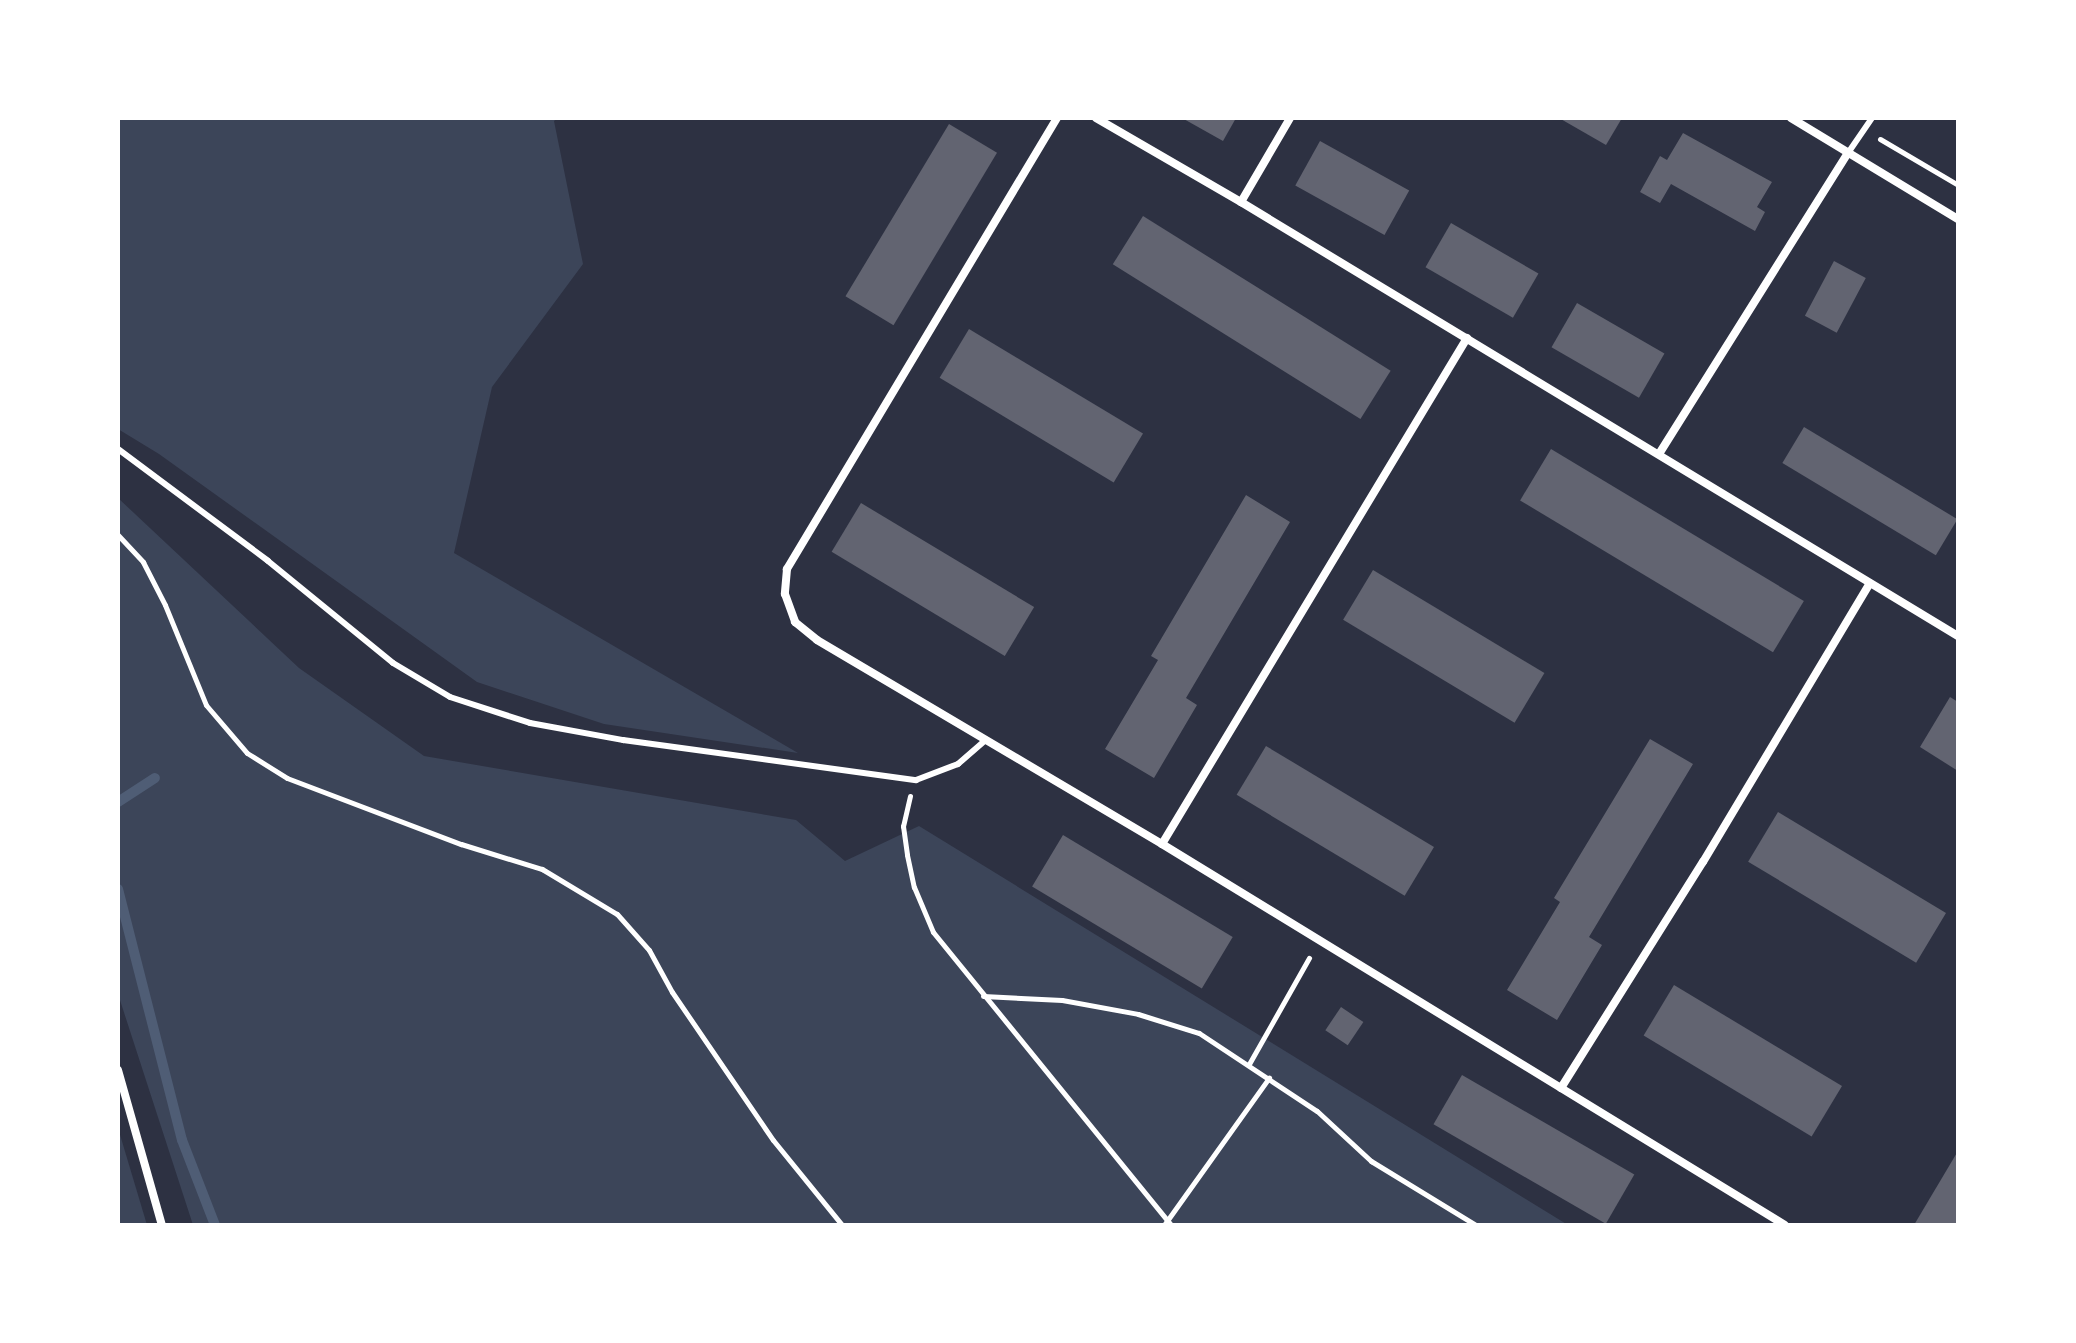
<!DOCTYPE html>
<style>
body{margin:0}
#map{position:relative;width:2076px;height:1343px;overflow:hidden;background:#2d3142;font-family:"Archivo Narrow",sans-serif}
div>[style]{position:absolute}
.green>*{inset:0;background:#3c4559}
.stream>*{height:10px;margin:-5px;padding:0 5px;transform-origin:5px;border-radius:5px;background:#4f5d75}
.building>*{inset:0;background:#626471;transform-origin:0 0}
.path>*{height:5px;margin:-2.5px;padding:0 2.5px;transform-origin:2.5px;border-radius:2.5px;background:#fff}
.service>*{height:6px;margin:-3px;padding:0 3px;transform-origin:3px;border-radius:3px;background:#fff}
.minor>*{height:8px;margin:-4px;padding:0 4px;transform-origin:4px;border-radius:4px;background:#fff}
span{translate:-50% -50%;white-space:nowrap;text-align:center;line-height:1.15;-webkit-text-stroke:8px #fff;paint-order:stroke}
.frame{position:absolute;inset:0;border:120px solid #fff;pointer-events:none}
</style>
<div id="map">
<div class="green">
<div style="clip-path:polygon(118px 118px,557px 118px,554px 121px,583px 264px,492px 387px,454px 553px,798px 753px,604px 724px,477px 682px,159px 454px,118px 429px)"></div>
<div style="clip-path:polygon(118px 498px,299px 668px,424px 756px,796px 820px,845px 861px,919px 826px,1568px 1225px,193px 1225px,118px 994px)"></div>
<div style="clip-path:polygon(118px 1128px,147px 1225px,118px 1225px)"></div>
</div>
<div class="stream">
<div style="left:118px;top:802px;width:44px;rotate:-33deg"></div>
<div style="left:118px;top:889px;width:259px;rotate:75.7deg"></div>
<div style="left:182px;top:1140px;width:91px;rotate:68.8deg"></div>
</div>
<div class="building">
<div style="clip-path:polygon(1182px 118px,1236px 118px,1223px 141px)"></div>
<div style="clip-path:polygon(1559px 118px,1622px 118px,1606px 145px)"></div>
<div style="left:949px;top:124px;width:56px;height:201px;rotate:31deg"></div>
<div style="clip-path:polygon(1683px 133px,1772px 182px,1757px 207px,1765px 212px,1755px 231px,1671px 184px,1660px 203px,1640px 192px,1660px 156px,1667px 160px)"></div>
<div style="left:1320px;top:141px;width:102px;height:51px;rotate:29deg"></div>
<div style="left:1143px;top:216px;width:292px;height:57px;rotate:32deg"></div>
<div style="left:1451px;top:223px;width:101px;height:51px;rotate:30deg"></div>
<div style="left:1834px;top:261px;width:36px;height:62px;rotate:28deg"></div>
<div style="left:1577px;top:303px;width:101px;height:51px;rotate:30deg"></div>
<div style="left:969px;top:329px;width:203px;height:57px;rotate:31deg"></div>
<div style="left:1804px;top:427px;width:179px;height:42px;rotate:31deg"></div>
<div style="left:1551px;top:449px;width:295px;height:60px;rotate:31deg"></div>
<div style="clip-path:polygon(1246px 495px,1290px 522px,1186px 698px,1197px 705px,1154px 778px,1105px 749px,1158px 660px,1151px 656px)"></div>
<div style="left:861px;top:503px;width:202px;height:57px;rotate:31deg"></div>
<div style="left:1373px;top:570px;width:200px;height:58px;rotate:31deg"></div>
<div style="clip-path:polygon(1950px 697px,1958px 702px,1958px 771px,1920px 747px)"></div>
<div style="clip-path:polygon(1650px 739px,1693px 764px,1589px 937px,1602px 945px,1557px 1020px,1507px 990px,1560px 902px,1554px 898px)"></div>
<div style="left:1266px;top:746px;width:196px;height:57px;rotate:31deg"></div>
<div style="left:1778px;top:812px;width:196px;height:58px;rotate:31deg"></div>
<div style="left:1063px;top:835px;width:198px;height:60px;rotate:31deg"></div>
<div style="left:1674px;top:985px;width:196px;height:59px;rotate:31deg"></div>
<div style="left:1341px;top:1007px;width:27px;height:28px;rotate:34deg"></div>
<div style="left:1462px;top:1075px;width:199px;height:57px;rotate:30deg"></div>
<div style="clip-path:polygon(1958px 1151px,1958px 1225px,1914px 1225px)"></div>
</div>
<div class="path">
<div style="left:1880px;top:139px;width:91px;rotate:30.5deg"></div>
<div style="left:118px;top:535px;width:37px;rotate:47deg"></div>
<div style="left:143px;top:562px;width:48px;rotate:62.9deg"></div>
<div style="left:165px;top:605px;width:108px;rotate:67.7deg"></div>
<div style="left:206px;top:705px;width:63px;rotate:49.5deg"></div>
<div style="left:247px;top:753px;width:47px;rotate:32deg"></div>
<div style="left:287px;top:778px;width:186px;rotate:20.8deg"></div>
<div style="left:461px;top:844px;width:85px;rotate:17.2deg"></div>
<div style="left:542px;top:869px;width:87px;rotate:31deg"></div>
<div style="left:617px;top:914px;width:48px;rotate:48.4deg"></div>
<div style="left:649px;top:950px;width:48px;rotate:61.3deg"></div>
<div style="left:672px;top:992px;width:179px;rotate:55.7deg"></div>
<div style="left:773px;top:1140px;width:109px;rotate:50.9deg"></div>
<div style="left:910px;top:796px;width:31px;rotate:103deg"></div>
<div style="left:903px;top:826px;width:29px;rotate:82deg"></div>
<div style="left:907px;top:855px;width:33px;rotate:78deg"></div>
<div style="left:914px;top:887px;width:49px;rotate:67.1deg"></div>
<div style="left:933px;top:932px;width:377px;rotate:50.9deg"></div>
<div style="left:983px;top:996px;width:79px;rotate:2.9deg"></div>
<div style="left:1062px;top:1000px;width:77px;rotate:10.4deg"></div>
<div style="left:1138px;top:1014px;width:64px;rotate:17.3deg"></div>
<div style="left:1199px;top:1033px;width:141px;rotate:33.5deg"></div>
<div style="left:1317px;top:1111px;width:74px;rotate:42.8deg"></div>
<div style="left:1371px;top:1161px;width:123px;rotate:31.4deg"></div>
<div style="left:1249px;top:1064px;width:122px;rotate:-60.5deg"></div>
<div style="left:1164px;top:1225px;width:181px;rotate:-54.5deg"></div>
</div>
<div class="service">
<div style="left:1848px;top:153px;width:42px;rotate:-55.6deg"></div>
<div style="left:118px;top:449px;width:187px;rotate:36.7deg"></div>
<div style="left:268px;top:561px;width:161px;rotate:39.2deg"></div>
<div style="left:393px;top:663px;width:66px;rotate:30.8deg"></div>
<div style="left:450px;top:697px;width:84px;rotate:18deg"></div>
<div style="left:530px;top:723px;width:95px;rotate:10.4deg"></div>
<div style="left:623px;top:740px;width:296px;rotate:7.8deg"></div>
<div style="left:916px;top:780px;width:45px;rotate:-20.9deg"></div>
<div style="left:958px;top:764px;width:37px;rotate:-41deg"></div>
</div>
<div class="minor">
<div style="left:1057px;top:118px;width:526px;rotate:120.91deg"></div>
<div style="left:787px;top:569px;width:25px;rotate:95deg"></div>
<div style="left:785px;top:594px;width:30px;rotate:70deg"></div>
<div style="left:795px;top:622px;width:28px;rotate:39deg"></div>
<div style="left:817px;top:640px;width:401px;rotate:30.6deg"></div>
<div style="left:1162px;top:844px;width:730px;rotate:31.45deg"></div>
<div style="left:1096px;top:118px;width:168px;rotate:30.1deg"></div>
<div style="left:1241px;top:202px;width:838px;rotate:31.19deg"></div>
<div style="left:1791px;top:118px;width:195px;rotate:31.2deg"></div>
<div style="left:1241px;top:202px;width:97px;rotate:-59.7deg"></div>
<div style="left:1659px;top:454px;width:355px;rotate:-57.9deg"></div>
<div style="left:1162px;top:844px;width:591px;rotate:-58.92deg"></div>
<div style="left:118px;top:1070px;width:161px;rotate:74.2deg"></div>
<div style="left:1561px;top:1088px;width:267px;rotate:-57.9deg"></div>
<div style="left:1703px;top:862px;width:325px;rotate:-59.1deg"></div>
</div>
<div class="frame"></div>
</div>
